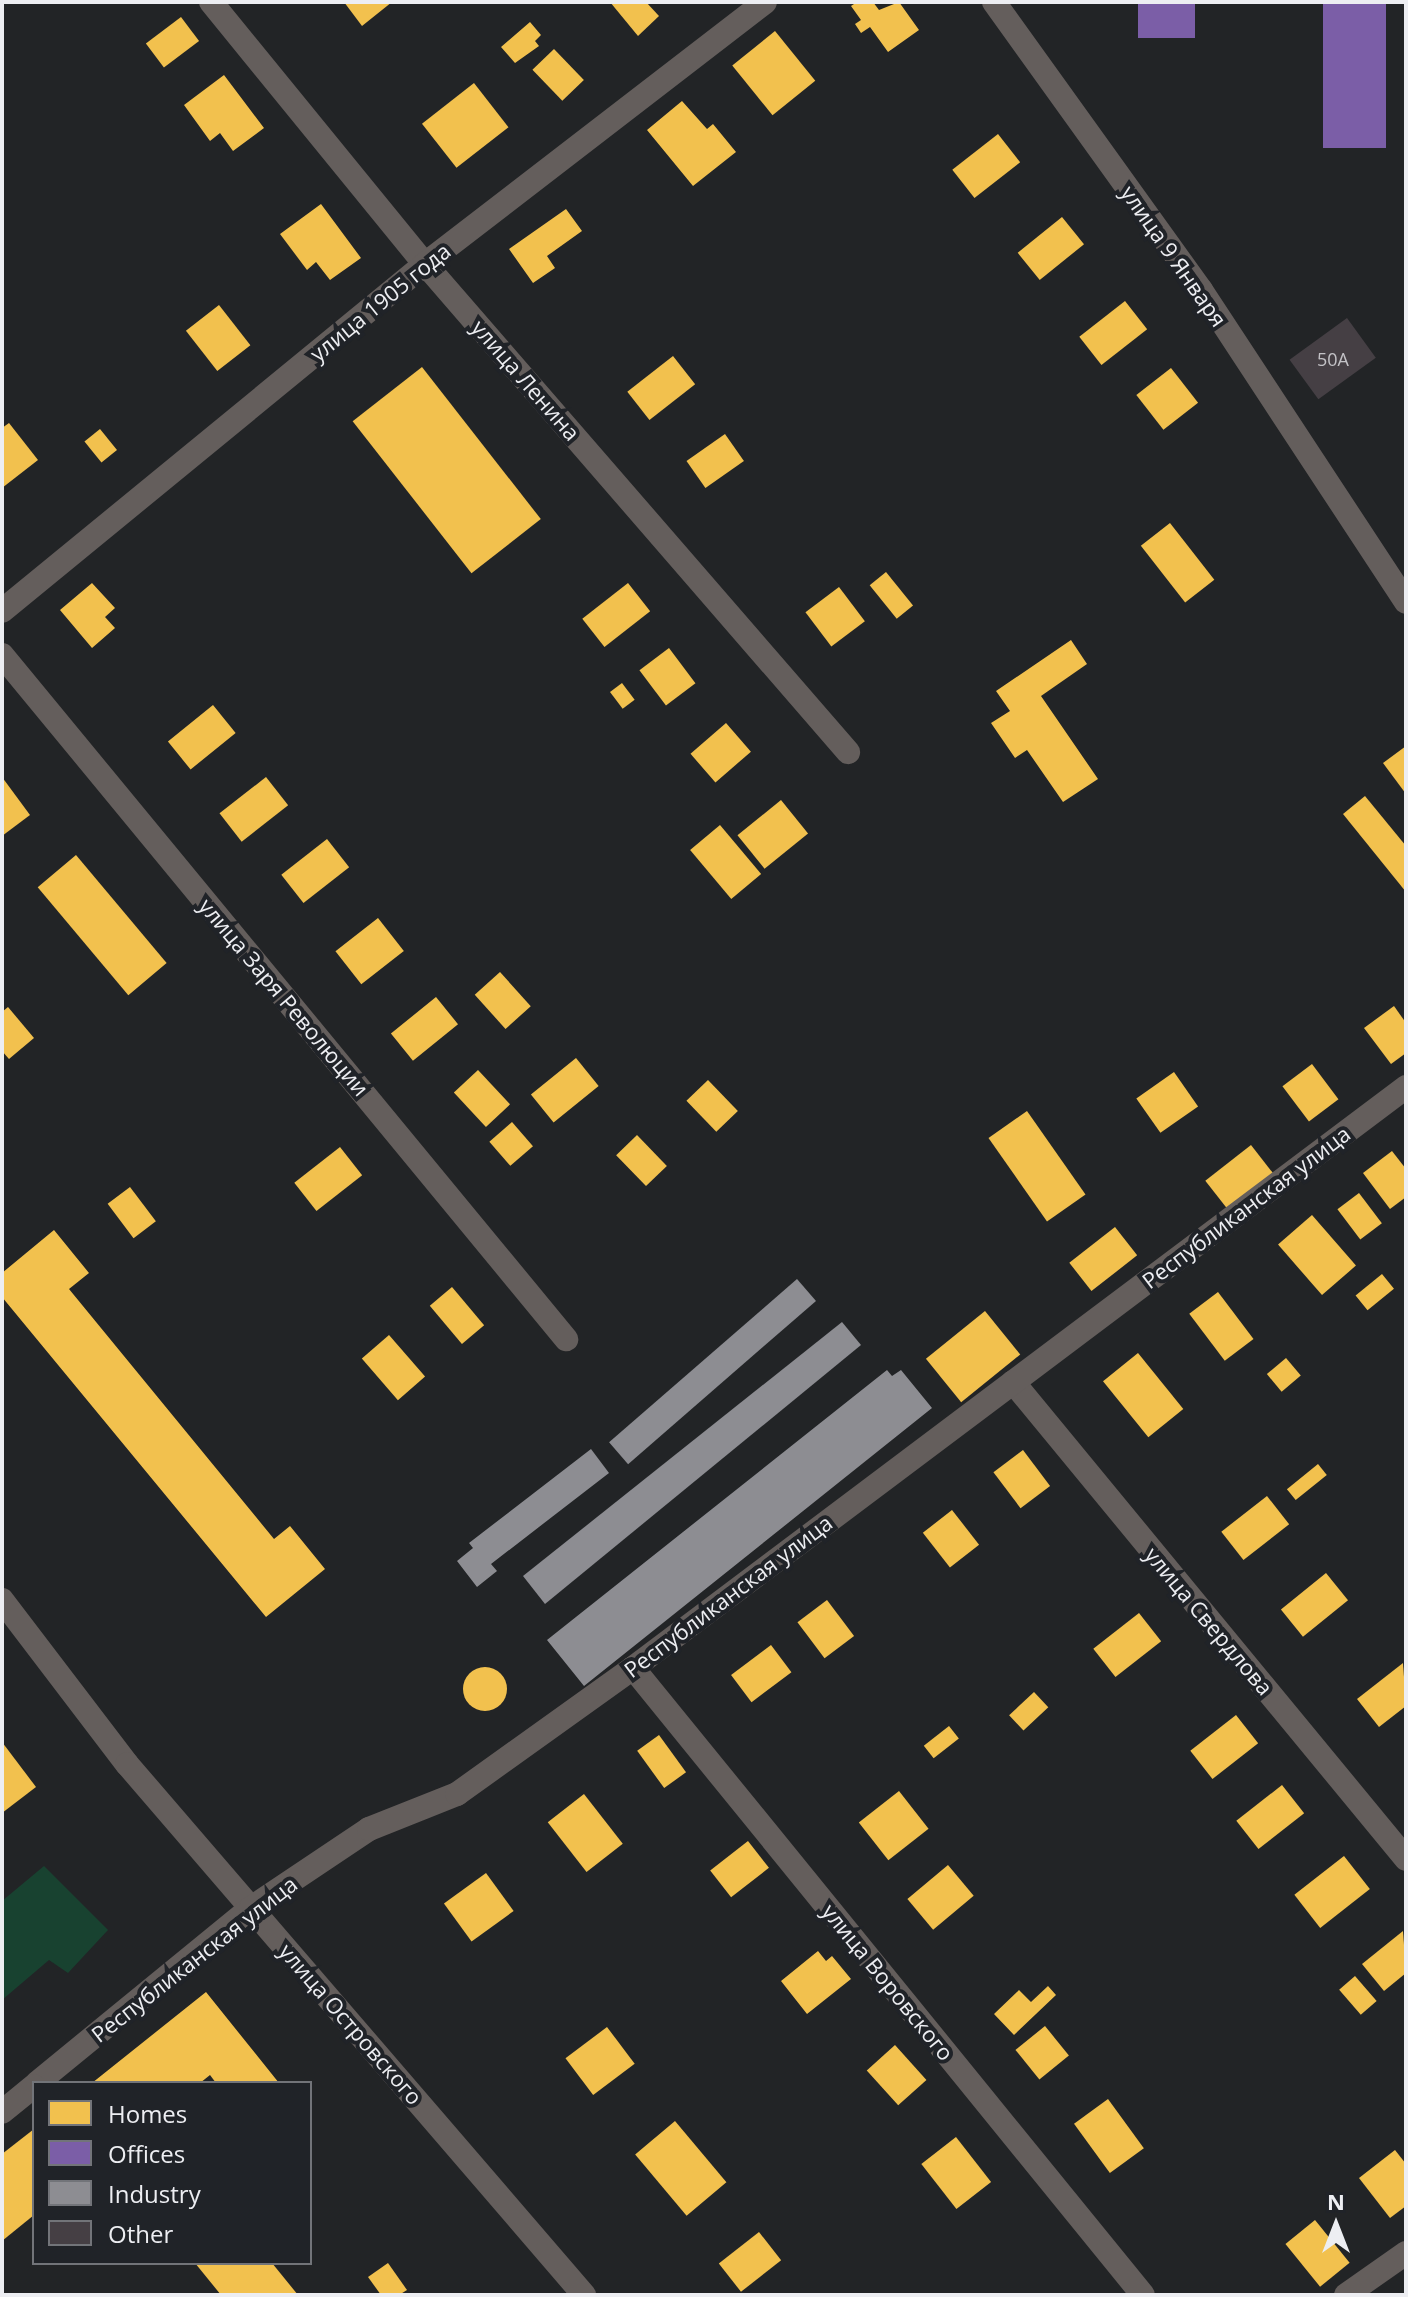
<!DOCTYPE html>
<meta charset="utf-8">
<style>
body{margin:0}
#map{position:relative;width:1408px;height:2297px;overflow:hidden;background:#222426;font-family:"Open Sans",sans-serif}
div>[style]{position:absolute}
.green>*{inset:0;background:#184230}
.homes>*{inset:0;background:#f2c14e;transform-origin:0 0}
.round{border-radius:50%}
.offices>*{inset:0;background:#7b5ea7;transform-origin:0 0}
.industry>*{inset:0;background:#8d8d92;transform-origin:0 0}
.building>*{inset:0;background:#453f44;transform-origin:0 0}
.street>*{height:24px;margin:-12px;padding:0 12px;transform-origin:12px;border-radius:12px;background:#645e5c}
span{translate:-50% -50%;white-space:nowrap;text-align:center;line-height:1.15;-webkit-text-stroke:8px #202328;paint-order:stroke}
.number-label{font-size:18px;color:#c3c2c6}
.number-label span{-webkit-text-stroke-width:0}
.street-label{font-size:22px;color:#edeef2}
.frame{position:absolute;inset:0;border:4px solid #edeef2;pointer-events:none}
.legend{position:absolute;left:32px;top:2081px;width:280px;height:184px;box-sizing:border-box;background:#202328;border:2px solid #727479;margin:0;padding:10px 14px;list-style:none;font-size:24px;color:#edeef2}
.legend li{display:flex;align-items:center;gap:16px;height:40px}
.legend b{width:40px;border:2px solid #727479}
.north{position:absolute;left:1296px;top:2185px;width:80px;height:80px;-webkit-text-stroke:6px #202328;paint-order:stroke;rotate:0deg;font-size:22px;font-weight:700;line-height:32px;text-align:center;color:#edeef2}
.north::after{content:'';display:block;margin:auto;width:28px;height:36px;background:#edeef2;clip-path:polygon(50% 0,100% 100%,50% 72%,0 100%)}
</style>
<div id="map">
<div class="green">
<div style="clip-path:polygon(44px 1866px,108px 1930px,68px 1973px,49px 1960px,2px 2000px,2px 1901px)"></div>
</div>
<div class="homes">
<div style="clip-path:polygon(344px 2px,392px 2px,362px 26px)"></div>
<div style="clip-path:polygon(610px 2px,646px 2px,659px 16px,638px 36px)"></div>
<div style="clip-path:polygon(857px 2px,873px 2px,879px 10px,899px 2px,919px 30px,888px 52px,870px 27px,861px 33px,855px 24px,861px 20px,851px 6px)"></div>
<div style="left:181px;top:17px;width:30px;height:44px;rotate:53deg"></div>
<div style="clip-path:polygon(530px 22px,541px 35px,535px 41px,539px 46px,515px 63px,501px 47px)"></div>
<div style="left:775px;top:31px;width:64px;height:55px;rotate:51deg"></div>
<div style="left:554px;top:49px;width:43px;height:30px;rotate:46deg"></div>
<div style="clip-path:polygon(224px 75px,264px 128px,233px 151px,220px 133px,210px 141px,184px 105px)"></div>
<div style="left:474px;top:83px;width:56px;height:66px;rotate:52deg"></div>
<div style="clip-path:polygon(682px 101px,707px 129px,713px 124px,736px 152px,693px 186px,647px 130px)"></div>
<div style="left:998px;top:134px;width:36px;height:58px;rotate:52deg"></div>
<div style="clip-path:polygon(321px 204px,361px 258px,330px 280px,316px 262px,307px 270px,280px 234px)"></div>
<div style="clip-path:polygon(566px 209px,582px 231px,547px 256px,555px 268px,533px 283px,509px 249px)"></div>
<div style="left:1062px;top:217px;width:35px;height:57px;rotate:51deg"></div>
<div style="left:1125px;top:301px;width:36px;height:58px;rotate:52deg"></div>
<div style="left:219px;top:305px;width:51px;height:42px;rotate:52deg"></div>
<div style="left:673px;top:356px;width:36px;height:58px;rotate:52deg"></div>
<div style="left:422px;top:367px;width:193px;height:88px;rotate:52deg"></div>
<div style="left:1171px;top:368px;width:44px;height:44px;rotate:52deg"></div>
<div style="clip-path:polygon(9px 423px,38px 460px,2px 488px,2px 428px)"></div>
<div style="left:100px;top:429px;width:27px;height:20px;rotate:51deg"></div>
<div style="left:725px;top:434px;width:33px;height:47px;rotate:55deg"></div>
<div style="left:1170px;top:523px;width:72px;height:37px;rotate:52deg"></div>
<div style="left:886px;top:572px;width:43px;height:21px;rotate:51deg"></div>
<div style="clip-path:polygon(92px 583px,115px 608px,105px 617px,115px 628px,92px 648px,60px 610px)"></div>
<div style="left:628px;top:583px;width:36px;height:58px;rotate:52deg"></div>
<div style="left:839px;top:587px;width:43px;height:42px;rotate:53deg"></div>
<div style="clip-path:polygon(1071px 640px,1087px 664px,1041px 696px,1098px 779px,1063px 802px,1027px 750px,1015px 758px,991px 723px,1010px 711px,996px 691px)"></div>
<div style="left:669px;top:648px;width:44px;height:37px;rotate:53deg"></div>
<div style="left:622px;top:683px;width:21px;height:15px;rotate:53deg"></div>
<div style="left:213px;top:705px;width:36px;height:58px;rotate:51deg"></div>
<div style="left:726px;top:723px;width:38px;height:47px;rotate:49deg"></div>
<div style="clip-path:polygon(1406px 746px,1406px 794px,1383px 763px)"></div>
<div style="clip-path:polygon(2px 777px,30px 815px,2px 836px)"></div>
<div style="left:266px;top:777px;width:36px;height:59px;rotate:52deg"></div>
<div style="clip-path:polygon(1365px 796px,1406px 846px,1406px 892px,1343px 814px)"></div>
<div style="left:781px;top:800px;width:43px;height:56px;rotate:51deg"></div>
<div style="left:720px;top:825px;width:64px;height:39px;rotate:50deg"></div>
<div style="left:327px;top:839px;width:36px;height:58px;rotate:52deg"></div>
<div style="left:76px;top:855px;width:141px;height:50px;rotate:50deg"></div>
<div style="left:378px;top:918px;width:42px;height:54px;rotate:52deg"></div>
<div style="left:500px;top:972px;width:46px;height:34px;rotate:48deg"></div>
<div style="left:436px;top:997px;width:35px;height:58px;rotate:51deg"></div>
<div style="clip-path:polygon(1394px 1006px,1406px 1023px,1406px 1053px,1391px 1064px,1364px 1028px)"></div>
<div style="clip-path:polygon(8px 1007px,34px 1038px,9px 1059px,2px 1051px,2px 1012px)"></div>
<div style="left:576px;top:1058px;width:36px;height:58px;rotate:51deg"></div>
<div style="left:1312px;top:1064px;width:44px;height:37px;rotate:53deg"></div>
<div style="left:478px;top:1070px;width:47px;height:33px;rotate:47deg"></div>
<div style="left:1174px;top:1072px;width:42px;height:46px;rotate:55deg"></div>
<div style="left:708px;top:1080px;width:43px;height:30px;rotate:46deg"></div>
<div style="left:1027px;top:1111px;width:102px;height:47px;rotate:55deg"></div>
<div style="left:512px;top:1122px;width:32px;height:30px;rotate:49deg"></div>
<div style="left:637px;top:1135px;width:43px;height:29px;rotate:46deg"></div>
<div style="left:1251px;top:1145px;width:36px;height:58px;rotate:52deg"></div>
<div style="left:340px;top:1147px;width:36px;height:58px;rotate:52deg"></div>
<div style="clip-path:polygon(1392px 1151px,1406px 1169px,1406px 1197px,1390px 1209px,1363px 1173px)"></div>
<div style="left:130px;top:1187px;width:43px;height:28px;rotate:53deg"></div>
<div style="left:1359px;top:1193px;width:38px;height:27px;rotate:53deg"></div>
<div style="left:1312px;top:1215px;width:67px;height:45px;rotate:49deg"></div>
<div style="left:1115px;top:1227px;width:36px;height:58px;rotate:52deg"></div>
<div style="clip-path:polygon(54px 1230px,89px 1273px,69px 1289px,274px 1539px,290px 1526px,325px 1569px,266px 1617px,2px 1297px,2px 1273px)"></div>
<div style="left:1382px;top:1274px;width:19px;height:34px;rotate:51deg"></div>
<div style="left:452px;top:1287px;width:50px;height:29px;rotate:50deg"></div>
<div style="left:1218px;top:1292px;width:59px;height:36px;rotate:53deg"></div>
<div style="left:985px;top:1311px;width:56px;height:76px;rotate:51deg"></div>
<div style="left:389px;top:1335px;width:55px;height:36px;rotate:49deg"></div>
<div style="left:1138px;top:1353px;width:72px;height:45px;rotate:51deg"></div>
<div style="left:1286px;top:1358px;width:23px;height:25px;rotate:50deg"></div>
<div style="left:1023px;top:1450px;width:45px;height:37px;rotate:53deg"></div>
<div style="left:1318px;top:1464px;width:14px;height:40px;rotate:51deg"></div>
<div style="left:1267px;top:1496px;width:36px;height:58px;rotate:52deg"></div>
<div style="left:952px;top:1510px;width:44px;height:37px;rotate:52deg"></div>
<div style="left:1326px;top:1573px;width:35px;height:58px;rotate:51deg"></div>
<div style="left:827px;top:1600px;width:45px;height:37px;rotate:53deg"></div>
<div style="left:1139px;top:1613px;width:36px;height:58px;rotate:52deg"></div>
<div style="left:771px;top:1645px;width:34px;height:50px;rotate:53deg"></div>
<div style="clip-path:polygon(1403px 1663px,1406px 1706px,1379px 1727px,1357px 1699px)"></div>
<div class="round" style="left:463px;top:1667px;width:44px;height:44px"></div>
<div style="left:1034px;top:1692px;width:21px;height:34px;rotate:47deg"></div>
<div style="left:1236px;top:1715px;width:36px;height:58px;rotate:52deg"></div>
<div style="left:949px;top:1726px;width:16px;height:32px;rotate:52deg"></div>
<div style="left:659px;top:1735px;width:46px;height:27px;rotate:54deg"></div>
<div style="clip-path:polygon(2px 1742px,36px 1787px,2px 1813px)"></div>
<div style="left:1282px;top:1785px;width:36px;height:58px;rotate:52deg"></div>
<div style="left:899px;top:1791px;width:48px;height:51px;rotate:52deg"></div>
<div style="left:584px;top:1794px;width:63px;height:46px;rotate:52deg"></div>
<div style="left:748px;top:1841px;width:34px;height:48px;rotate:52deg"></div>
<div style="left:1344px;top:1856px;width:42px;height:63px;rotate:52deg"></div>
<div style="left:948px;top:1865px;width:40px;height:53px;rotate:50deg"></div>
<div style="left:486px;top:1873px;width:47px;height:52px;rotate:54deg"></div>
<div style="clip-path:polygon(1403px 1931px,1406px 1973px,1384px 1991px,1362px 1964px)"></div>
<div style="clip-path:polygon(818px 1951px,826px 1961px,832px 1956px,851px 1979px,807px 2014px,781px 1981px)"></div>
<div style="left:1355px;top:1976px;width:33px;height:21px;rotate:49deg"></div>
<div style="clip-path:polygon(1048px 1986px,1056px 1995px,1014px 2035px,994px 2014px,1019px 1990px,1031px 2002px)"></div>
<div style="clip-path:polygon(206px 1992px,279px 2083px,216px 2083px,210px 2075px,200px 2083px,92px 2083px)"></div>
<div style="left:1045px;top:2026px;width:38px;height:38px;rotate:51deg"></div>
<div style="left:607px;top:2027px;width:46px;height:52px;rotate:53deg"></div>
<div style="left:895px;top:2045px;width:47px;height:38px;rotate:48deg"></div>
<div style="left:1108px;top:2099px;width:61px;height:42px;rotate:54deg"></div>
<div style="left:675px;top:2121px;width:80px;height:52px;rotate:50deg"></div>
<div style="clip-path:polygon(34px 2129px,34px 2215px,2px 2241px,2px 2154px)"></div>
<div style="left:956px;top:2137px;width:57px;height:44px;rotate:52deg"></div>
<div style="clip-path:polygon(1395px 2150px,1406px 2164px,1406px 2206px,1390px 2218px,1359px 2178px)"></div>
<div style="left:1315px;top:2220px;width:55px;height:38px;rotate:51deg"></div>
<div style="left:759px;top:2232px;width:36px;height:51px;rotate:52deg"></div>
<div style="clip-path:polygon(195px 2263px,272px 2263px,298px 2295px,221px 2295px)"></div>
<div style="clip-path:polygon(388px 2263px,407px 2290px,399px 2295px,381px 2295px,368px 2277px)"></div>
</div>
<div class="offices">
<div style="left:1138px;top:2px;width:57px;height:36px"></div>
<div style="left:1323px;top:2px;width:63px;height:146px"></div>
</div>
<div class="industry">
<div style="left:797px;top:1279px;width:29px;height:249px;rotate:49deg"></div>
<div style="clip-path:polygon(842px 1322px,861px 1345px,545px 1604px,523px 1576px)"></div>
<div style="clip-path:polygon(887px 1370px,892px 1376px,901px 1370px,932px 1408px,584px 1686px,547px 1640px)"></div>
<div style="clip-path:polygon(591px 1449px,609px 1473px,491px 1564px,497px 1571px,477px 1587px,457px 1561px,473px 1548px,469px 1543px)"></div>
</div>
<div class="building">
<div style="left:1347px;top:318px;width:49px;height:71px;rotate:54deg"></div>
</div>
<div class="street">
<div style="left:211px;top:2px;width:338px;rotate:50.8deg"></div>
<div style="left:425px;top:264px;width:646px;rotate:49.08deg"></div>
<div style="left:994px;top:2px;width:355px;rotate:54.3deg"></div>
<div style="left:1201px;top:290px;width:373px;rotate:56.7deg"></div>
<div style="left:2px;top:611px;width:547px;rotate:-39.36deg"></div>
<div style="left:425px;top:264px;width:429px;rotate:-37.6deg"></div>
<div style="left:2px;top:655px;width:887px;rotate:50.49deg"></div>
<div style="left:1013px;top:1382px;width:618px;rotate:50.51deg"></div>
<div style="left:2px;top:1600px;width:206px;rotate:52.7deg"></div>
<div style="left:127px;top:1764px;width:701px;rotate:49.28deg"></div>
<div style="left:633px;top:1668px;width:808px;rotate:50.88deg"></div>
<div style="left:37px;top:2083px;width:276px;rotate:-39.3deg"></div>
<div style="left:251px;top:1908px;width:142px;rotate:-33.8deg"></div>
<div style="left:369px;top:1829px;width:95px;rotate:-21.7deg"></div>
<div style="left:457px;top:1794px;width:216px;rotate:-35.6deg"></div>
<div style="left:633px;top:1668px;width:967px;rotate:-36.93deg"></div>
<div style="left:2px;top:2112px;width:41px;rotate:-39.1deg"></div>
<div style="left:1346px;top:2295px;width:73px;rotate:-35deg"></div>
</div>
<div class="number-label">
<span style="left:1333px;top:359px">50А</span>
</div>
<div class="street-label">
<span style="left:1174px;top:256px;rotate:55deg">улица 9 Января</span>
<span style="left:380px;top:302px;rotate:-39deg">улица 1905 года</span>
<span style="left:526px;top:380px;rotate:49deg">улица Ленина</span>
<span style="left:284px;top:997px;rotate:50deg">улица Заря Революции</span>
<span style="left:1246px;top:1207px;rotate:-37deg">Республиканская улица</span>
<span style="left:728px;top:1596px;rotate:-37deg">Республиканская улица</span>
<span style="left:1209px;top:1621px;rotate:50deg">улица Свердлова</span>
<span style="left:194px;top:1959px;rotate:-38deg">Республиканская улица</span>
<span style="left:888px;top:1982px;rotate:51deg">улица Воровского</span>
<span style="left:351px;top:2024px;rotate:49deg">улица Островского</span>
</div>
<div class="frame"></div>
<ul class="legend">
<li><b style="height:22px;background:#f2c14e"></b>Homes</li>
<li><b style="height:22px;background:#7b5ea7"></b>Offices</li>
<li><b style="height:22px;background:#8d8d92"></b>Industry</li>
<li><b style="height:22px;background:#453f44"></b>Other</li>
</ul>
<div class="north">N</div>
</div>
